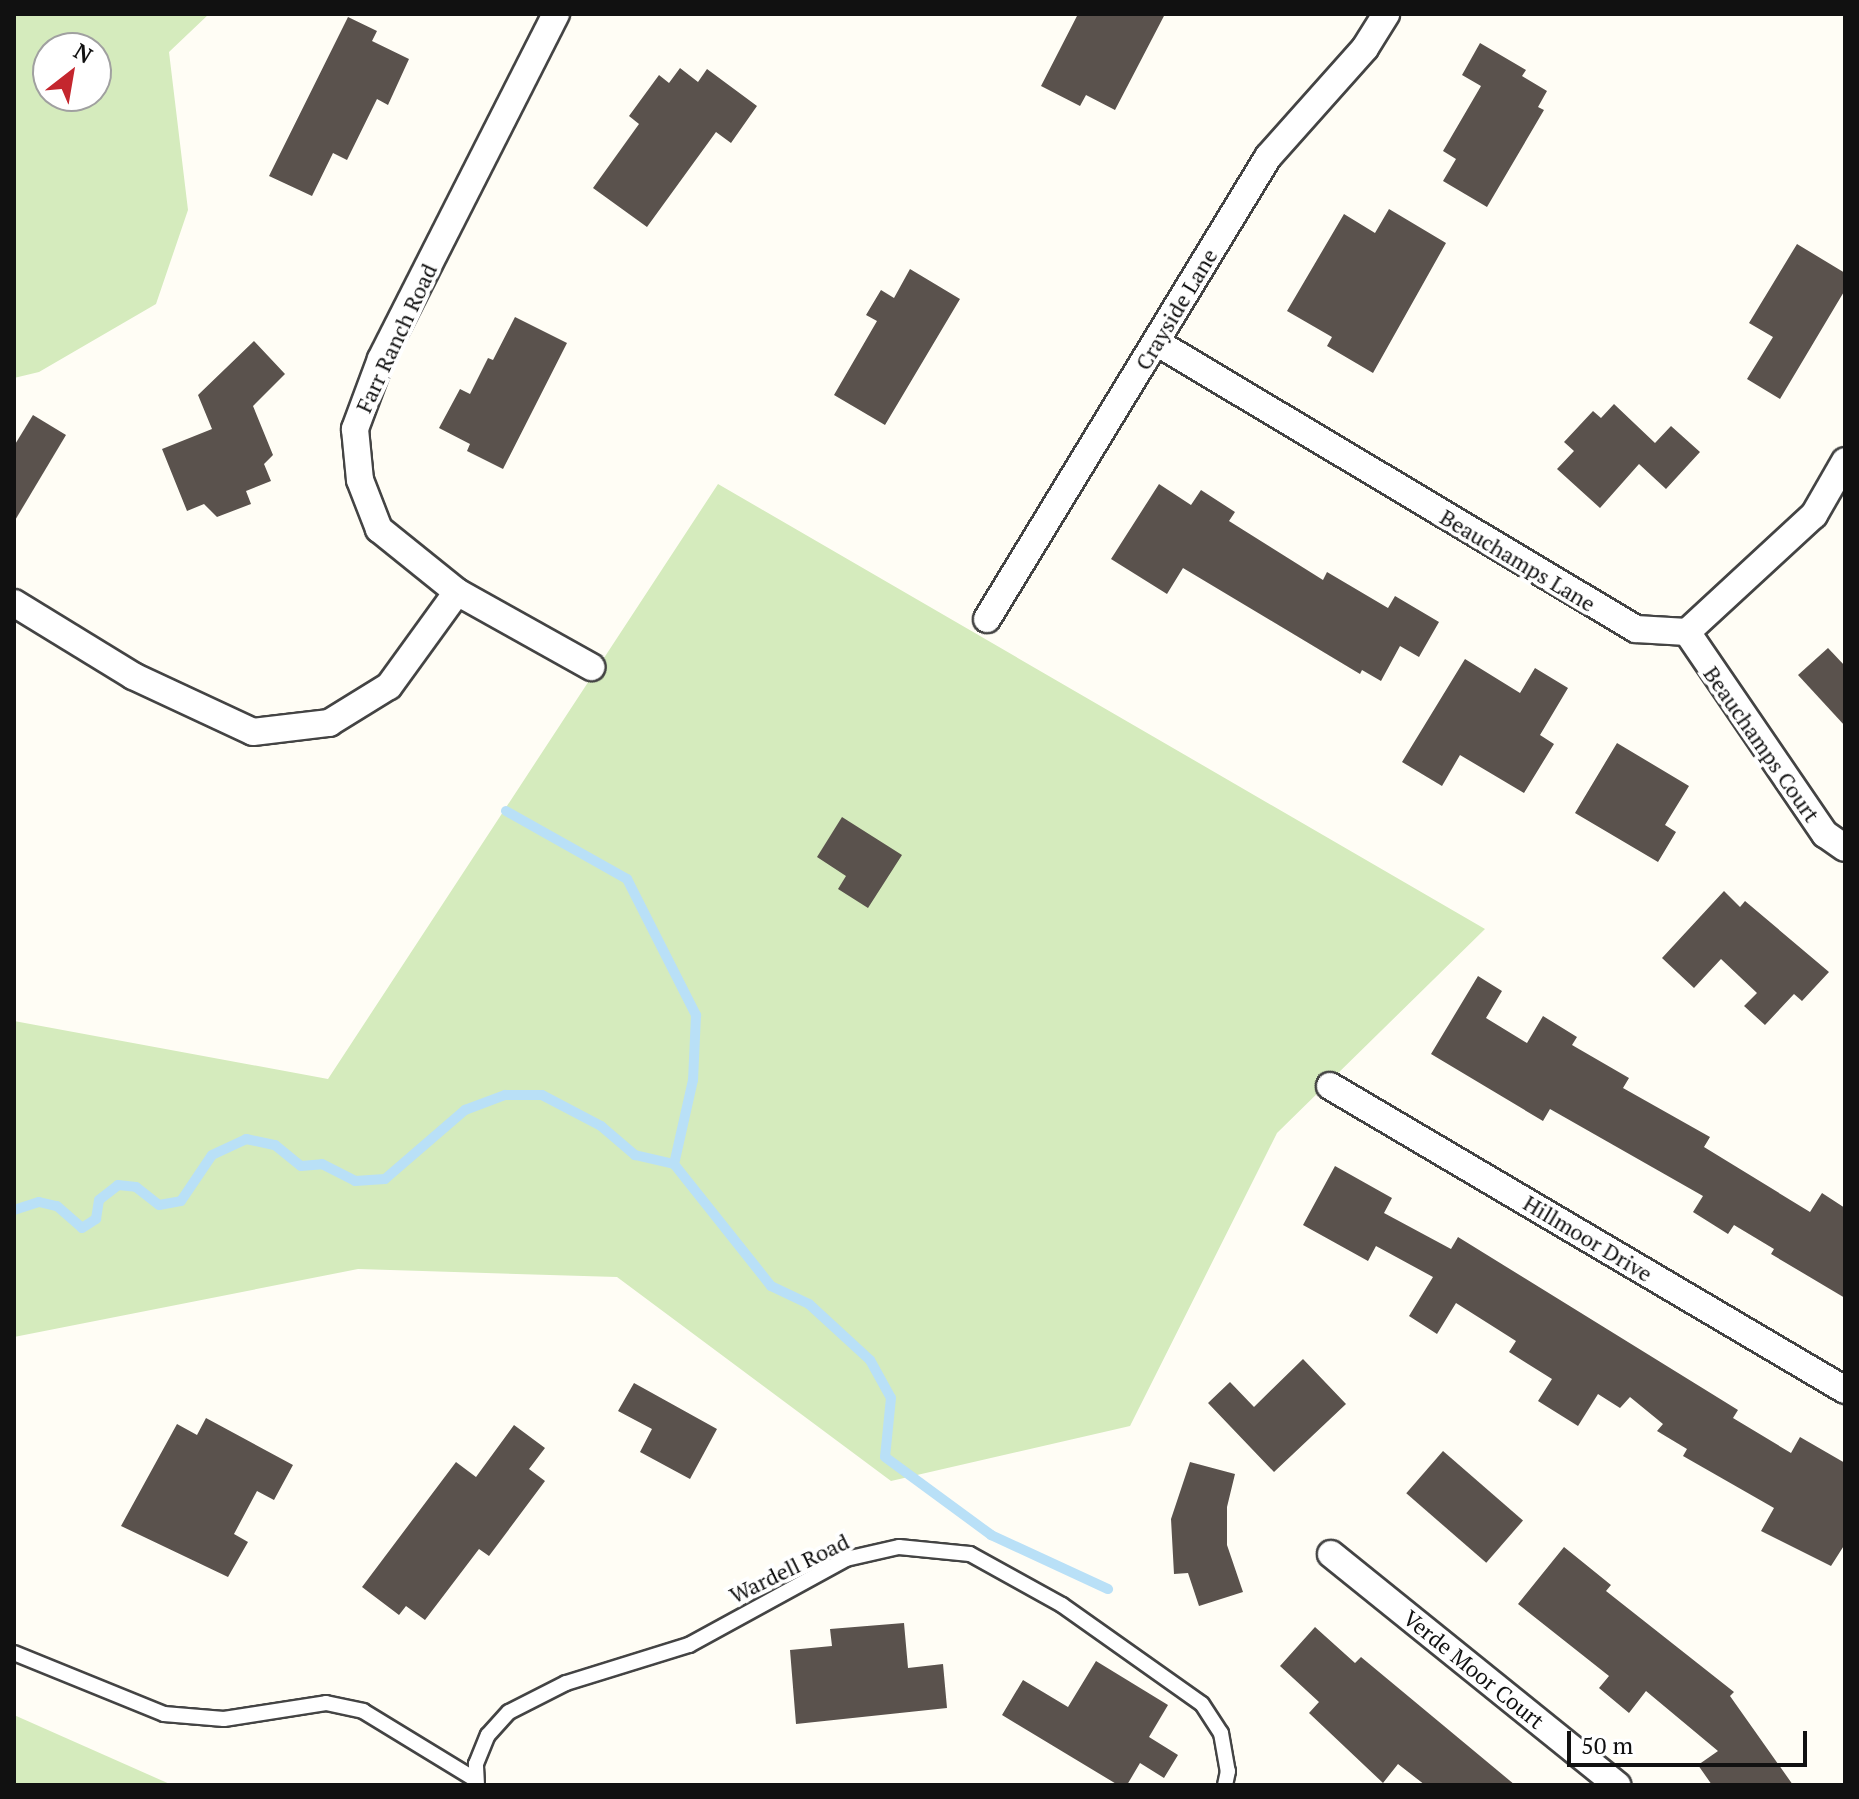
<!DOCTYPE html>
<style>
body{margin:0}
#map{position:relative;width:1859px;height:1799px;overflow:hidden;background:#fffdf5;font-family:"PT Serif",serif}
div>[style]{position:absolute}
.green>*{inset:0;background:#d5ebbd}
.stream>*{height:10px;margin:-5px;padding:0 5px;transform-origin:5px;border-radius:5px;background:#b9e0f7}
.building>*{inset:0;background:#5a524d;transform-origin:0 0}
.roads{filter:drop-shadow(2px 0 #444) drop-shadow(-2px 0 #444) drop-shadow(0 2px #444) drop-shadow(0 -2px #444)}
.lane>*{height:14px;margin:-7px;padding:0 7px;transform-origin:7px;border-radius:7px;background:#fff}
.street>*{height:26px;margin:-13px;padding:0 13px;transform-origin:13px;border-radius:13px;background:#fff}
span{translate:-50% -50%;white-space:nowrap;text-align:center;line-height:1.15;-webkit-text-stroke:8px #fff;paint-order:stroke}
.street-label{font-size:22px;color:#111}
.frame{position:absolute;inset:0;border:16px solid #111;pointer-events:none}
.north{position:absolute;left:32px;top:32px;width:80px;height:80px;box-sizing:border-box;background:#fff;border:2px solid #a0a0a0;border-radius:50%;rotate:31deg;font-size:22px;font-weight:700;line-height:32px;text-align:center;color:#111}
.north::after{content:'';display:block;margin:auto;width:28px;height:36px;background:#c4262e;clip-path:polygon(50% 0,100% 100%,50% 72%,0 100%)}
.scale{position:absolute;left:1567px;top:1731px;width:240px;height:36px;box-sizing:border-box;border:4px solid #111;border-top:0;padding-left:10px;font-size:24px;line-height:28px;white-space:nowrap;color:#111;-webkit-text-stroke:6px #fff;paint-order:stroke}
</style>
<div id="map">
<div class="green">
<div style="clip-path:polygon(evenodd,14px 14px,209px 14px,169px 52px,188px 210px,156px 304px,39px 372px,14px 378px,14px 14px,48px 48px,96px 48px,96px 96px,48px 96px,48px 48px)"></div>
<div style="clip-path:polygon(718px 484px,1485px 929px,1277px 1133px,1130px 1426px,891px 1481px,617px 1277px,358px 1269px,14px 1337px,14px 1021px,328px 1079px)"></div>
<div style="clip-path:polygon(14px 1715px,172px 1785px,14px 1785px)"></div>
</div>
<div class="stream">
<div style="left:506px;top:811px;width:139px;rotate:29.3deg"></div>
<div style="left:627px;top:879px;width:153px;rotate:63.1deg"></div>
<div style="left:696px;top:1015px;width:65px;rotate:92.6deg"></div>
<div style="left:693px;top:1080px;width:86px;rotate:102.7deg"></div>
<div style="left:14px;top:1210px;width:26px;rotate:-18deg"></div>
<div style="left:39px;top:1202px;width:18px;rotate:13deg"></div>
<div style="left:57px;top:1206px;width:33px;rotate:41deg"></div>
<div style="left:82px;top:1228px;width:17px;rotate:-33deg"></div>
<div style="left:96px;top:1219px;width:19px;rotate:-81deg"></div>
<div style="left:99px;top:1200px;width:24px;rotate:-38deg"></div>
<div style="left:118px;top:1185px;width:18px;rotate:6deg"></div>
<div style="left:136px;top:1187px;width:29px;rotate:38deg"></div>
<div style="left:159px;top:1205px;width:22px;rotate:-10deg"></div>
<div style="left:181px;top:1201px;width:55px;rotate:-56deg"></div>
<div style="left:212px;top:1155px;width:38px;rotate:-25deg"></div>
<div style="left:246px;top:1139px;width:30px;rotate:12deg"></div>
<div style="left:275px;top:1145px;width:33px;rotate:39deg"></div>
<div style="left:301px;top:1166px;width:21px;rotate:-5deg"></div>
<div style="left:322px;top:1164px;width:37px;rotate:27deg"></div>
<div style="left:355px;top:1181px;width:30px;rotate:-4deg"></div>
<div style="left:385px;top:1179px;width:106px;rotate:-40.8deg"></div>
<div style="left:465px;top:1110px;width:43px;rotate:-20.6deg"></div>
<div style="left:505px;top:1095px;width:37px"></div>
<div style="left:542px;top:1095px;width:67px;rotate:27.7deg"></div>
<div style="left:601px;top:1126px;width:45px;rotate:40.5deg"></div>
<div style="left:635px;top:1155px;width:40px;rotate:13deg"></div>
<div style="left:674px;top:1164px;width:156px;rotate:51.5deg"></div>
<div style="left:771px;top:1286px;width:42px;rotate:25.3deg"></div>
<div style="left:809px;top:1304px;width:83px;rotate:42.6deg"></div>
<div style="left:870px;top:1360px;width:43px;rotate:61.1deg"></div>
<div style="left:891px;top:1398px;width:59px;rotate:95.8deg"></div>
<div style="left:885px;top:1457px;width:132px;rotate:36.3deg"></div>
<div style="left:991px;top:1535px;width:129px;rotate:24.8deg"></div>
</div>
<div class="building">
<div style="clip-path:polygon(1078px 14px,1165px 14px,1115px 110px,1086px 95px,1080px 106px,1041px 86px)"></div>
<div style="clip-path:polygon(348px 17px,377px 31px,372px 41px,409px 59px,388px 105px,377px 99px,347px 160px,333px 153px,312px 196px,269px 176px)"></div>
<div style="clip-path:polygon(1480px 43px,1526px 70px,1522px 76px,1547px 91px,1538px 107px,1544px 110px,1487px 207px,1443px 181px,1456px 159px,1443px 151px,1481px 86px,1462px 75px)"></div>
<div style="clip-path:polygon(680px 68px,698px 82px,707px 69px,757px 106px,731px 143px,716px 132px,647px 227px,593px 188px,639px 124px,629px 116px,659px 75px,669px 83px)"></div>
<div style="clip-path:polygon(1389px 209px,1446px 243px,1373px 373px,1327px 346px,1332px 337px,1287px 311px,1344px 214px,1375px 233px)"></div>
<div style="clip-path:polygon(1797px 244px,1845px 273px,1845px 290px,1780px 399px,1747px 379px,1773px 337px,1749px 323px)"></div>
<div style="clip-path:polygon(910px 269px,960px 299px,885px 425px,834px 395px,877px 321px,866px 315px,881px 290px,894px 298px)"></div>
<div style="clip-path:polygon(515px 317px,567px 343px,503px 469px,467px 451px,470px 444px,439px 428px,460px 389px,470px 394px,488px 358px,493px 360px)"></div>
<div style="clip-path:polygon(254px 341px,285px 374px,253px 406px,273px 455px,264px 464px,271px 481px,246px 491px,251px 504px,217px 517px,204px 504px,187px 511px,162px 449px,212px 429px,198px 395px)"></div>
<div style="clip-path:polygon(1614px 404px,1655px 443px,1671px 426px,1700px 452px,1666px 489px,1639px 464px,1600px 508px,1557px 469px,1574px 451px,1564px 442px,1593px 411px,1601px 418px)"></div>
<div style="clip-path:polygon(33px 415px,66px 435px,14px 522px,14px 446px)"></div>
<div style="clip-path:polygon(1159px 484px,1191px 505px,1201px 490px,1235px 512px,1229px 521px,1323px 580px,1327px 572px,1388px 608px,1395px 596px,1439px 622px,1419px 657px,1400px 646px,1381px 681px,1362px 670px,1360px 674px,1183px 568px,1167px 594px,1111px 559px)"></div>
<div style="clip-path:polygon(1828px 648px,1845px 666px,1845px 726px,1798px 675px)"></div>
<div style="clip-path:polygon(1465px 659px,1520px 693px,1535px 668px,1568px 688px,1540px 735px,1554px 744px,1524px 793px,1460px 755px,1442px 786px,1402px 762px)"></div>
<div style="clip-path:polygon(1617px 743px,1689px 786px,1665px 825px,1676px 832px,1658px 862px,1575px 813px)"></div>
<div style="clip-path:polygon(842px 817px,902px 855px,868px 908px,838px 889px,846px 876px,817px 857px)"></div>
<div style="clip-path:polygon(1724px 891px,1740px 907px,1745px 901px,1829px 972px,1802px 1001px,1794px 994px,1765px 1025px,1744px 1006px,1757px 993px,1721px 959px,1694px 988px,1662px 958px)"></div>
<div style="clip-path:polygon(1478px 976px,1502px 991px,1486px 1018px,1527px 1043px,1543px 1016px,1577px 1037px,1572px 1045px,1629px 1078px,1623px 1088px,1710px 1137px,1704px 1147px,1810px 1212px,1822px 1193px,1845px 1208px,1845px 1298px,1771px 1254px,1774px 1249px,1734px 1225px,1728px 1234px,1693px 1212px,1703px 1196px,1550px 1109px,1543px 1121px,1431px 1054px)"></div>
<div style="clip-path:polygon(1335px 1166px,1392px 1198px,1384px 1213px,1451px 1249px,1458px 1237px,1738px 1410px,1733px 1418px,1791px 1453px,1800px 1437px,1845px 1463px,1845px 1544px,1831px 1566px,1761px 1531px,1774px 1508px,1683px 1456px,1687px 1449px,1657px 1431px,1663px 1424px,1630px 1397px,1620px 1408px,1598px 1394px,1578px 1426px,1538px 1401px,1552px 1379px,1509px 1352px,1516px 1341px,1456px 1303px,1437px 1334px,1409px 1316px,1433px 1277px,1376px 1246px,1368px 1261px,1303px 1225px)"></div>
<div style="clip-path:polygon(1303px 1359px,1346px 1404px,1274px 1472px,1208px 1403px,1230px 1382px,1254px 1407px)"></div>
<div style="clip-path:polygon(634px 1383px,717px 1429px,690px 1479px,640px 1452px,652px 1429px,618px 1411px)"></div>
<div style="clip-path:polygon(206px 1418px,293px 1465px,274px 1500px,257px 1491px,234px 1534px,248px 1542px,228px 1577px,121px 1526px,177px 1424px,197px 1435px)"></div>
<div style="clip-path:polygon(514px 1425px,545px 1448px,529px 1469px,545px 1481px,489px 1556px,479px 1549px,425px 1620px,406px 1606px,399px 1615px,362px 1587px,456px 1462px,476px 1477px)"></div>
<div style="left:1443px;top:1451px;width:106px;height:56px;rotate:41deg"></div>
<div style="clip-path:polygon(1190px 1462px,1235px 1474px,1227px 1507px,1227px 1545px,1243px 1592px,1199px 1606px,1188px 1573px,1174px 1574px,1171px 1519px)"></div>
<div style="clip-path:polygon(1564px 1547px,1611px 1585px,1606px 1591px,1734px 1692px,1730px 1696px,1793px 1785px,1712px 1785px,1698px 1765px,1718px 1751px,1646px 1691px,1629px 1713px,1599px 1688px,1609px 1676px,1518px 1604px)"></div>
<div style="clip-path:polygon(904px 1623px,908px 1668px,943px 1664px,947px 1708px,796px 1724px,790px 1650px,832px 1646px,830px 1629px)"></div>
<div style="clip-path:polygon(1315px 1627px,1355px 1663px,1361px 1657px,1515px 1785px,1425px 1785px,1398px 1764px,1383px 1783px,1309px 1713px,1319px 1702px,1280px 1666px)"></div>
<div style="clip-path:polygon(1096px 1661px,1168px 1705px,1149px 1737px,1178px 1755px,1164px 1778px,1140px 1763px,1127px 1785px,1118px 1785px,1002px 1715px,1023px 1680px,1068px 1707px)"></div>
</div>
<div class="roads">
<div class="lane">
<div style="left:14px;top:1653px;width:162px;rotate:22.1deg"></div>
<div style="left:164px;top:1714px;width:60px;rotate:4.8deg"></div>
<div style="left:224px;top:1719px;width:103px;rotate:-8.9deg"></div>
<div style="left:326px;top:1703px;width:38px;rotate:12deg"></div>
<div style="left:363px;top:1711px;width:132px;rotate:31.4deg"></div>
<div style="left:477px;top:1785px;width:21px;rotate:-93deg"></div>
<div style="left:476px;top:1764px;width:31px;rotate:-68deg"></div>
<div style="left:488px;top:1735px;width:31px;rotate:-48deg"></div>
<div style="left:509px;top:1712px;width:64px;rotate:-27deg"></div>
<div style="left:566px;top:1683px;width:129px;rotate:-17.2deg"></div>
<div style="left:689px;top:1645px;width:179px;rotate:-28.7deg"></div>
<div style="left:846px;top:1559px;width:54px;rotate:-12.8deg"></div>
<div style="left:899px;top:1547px;width:71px;rotate:5.6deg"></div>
<div style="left:970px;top:1554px;width:105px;rotate:29deg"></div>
<div style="left:1062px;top:1605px;width:171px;rotate:35.3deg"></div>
<div style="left:1202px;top:1704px;width:35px;rotate:57deg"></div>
<div style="left:1221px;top:1733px;width:39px;rotate:80deg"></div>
<div style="left:1228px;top:1771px;width:14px;rotate:102deg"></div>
</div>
<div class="street">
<div style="left:556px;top:14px;width:387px;rotate:116.9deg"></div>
<div style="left:381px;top:359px;width:75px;rotate:110.4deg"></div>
<div style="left:355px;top:429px;width:51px;rotate:84.4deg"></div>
<div style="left:360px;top:480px;width:53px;rotate:68.8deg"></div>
<div style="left:379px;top:529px;width:100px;rotate:38.9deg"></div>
<div style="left:457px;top:592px;width:154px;rotate:29.2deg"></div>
<div style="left:1156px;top:342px;width:559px;rotate:30.88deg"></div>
<div style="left:1636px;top:629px;width:51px;rotate:3.4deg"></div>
<div style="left:1687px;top:632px;width:173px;rotate:-42.7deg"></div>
<div style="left:1814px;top:515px;width:62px;rotate:-60.1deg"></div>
<div style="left:14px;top:603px;width:140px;rotate:31.5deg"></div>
<div style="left:133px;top:676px;width:132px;rotate:25deg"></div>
<div style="left:253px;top:732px;width:77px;rotate:-6.8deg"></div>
<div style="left:329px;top:723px;width:70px;rotate:-31.7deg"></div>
<div style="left:389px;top:686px;width:116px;rotate:-54.1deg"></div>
<div style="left:987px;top:619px;width:541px;rotate:-58.69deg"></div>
<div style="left:1268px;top:157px;width:146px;rotate:-48.3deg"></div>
<div style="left:1365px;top:48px;width:40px;rotate:-58deg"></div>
<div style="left:1687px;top:632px;width:245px;rotate:55.7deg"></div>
<div style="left:1825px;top:834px;width:24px;rotate:35deg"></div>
<div style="left:1330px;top:1086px;width:598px;rotate:30.55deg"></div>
<div style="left:1331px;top:1554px;width:368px;rotate:38.9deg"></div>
</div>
</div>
<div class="street-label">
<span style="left:1176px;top:309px;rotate:-59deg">Crayside Lane</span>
<span style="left:396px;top:338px;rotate:-65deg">Farr Ranch Road</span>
<span style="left:1518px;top:560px;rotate:31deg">Beauchamps Lane</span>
<span style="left:1762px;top:744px;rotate:55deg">Beauchamps Court</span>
<span style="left:1588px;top:1238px;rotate:31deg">Hillmoor Drive</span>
<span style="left:789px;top:1568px;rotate:-26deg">Wardell Road</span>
<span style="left:1474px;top:1669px;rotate:39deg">Verde Moor Court</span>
</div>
<div class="frame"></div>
<div class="north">N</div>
<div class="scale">50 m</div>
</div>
